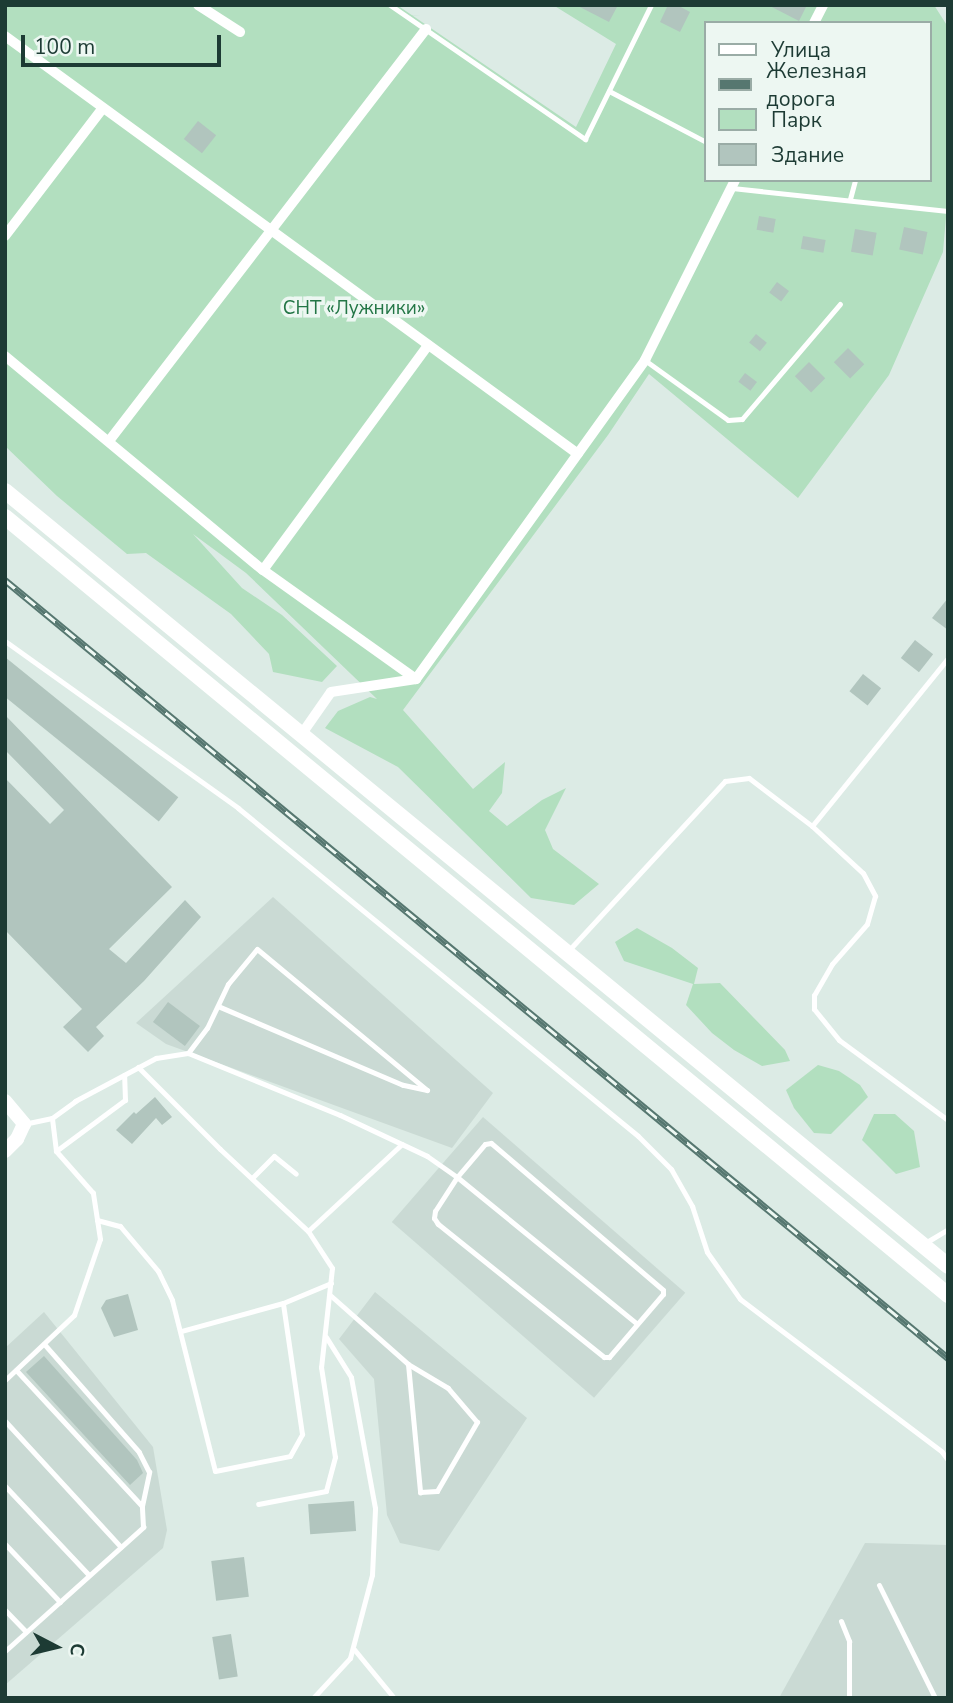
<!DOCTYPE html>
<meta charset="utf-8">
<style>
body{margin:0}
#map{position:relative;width:953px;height:1703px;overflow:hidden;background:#dcebe5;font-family:"Nunito Sans",sans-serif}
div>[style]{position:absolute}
.built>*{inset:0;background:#cadad4;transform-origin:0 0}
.green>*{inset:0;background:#b2dfbf}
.building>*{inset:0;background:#b1c5be;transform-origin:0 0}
.service>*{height:5px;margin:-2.5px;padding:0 2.5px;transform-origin:2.5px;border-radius:2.5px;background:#fff}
.minor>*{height:10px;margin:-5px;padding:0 5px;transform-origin:5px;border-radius:5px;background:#fff}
.tertiary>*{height:14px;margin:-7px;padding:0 7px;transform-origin:7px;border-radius:7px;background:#fff}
.secondary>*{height:16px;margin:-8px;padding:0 8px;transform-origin:8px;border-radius:8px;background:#fff}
.rail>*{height:7px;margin-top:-3.5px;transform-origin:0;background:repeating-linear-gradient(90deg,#edf7f2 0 13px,#567770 0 26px);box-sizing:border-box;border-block:2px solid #567770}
span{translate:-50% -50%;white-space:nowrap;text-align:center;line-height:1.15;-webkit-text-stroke:7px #edf7f2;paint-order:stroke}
.park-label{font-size:19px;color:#237646}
.frame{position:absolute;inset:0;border:7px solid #1d3b34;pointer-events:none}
.legend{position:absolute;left:704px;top:21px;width:228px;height:161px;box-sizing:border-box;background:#edf7f2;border:2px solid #9aaca6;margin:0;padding:9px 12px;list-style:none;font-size:21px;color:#1d3b34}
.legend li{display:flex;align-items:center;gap:14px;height:35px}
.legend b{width:35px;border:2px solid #9aaca6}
.north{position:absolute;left:21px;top:1612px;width:70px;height:70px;-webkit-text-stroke:5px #edf7f2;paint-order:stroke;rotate:97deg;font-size:19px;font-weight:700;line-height:28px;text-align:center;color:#1d3b34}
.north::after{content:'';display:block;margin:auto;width:24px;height:32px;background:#1d3b34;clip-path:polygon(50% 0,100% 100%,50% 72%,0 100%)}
.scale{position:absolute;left:21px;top:35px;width:200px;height:32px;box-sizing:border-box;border:4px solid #1d3b34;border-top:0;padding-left:9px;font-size:21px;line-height:24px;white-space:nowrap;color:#1d3b34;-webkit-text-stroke:5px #edf7f2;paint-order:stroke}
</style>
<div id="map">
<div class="built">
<div style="clip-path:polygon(273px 897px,493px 1093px,452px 1148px,166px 1044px,136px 1023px)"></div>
<div style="left:483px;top:1117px;width:268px;height:139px;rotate:41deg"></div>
<div style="clip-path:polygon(375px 1292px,527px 1418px,439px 1551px,400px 1543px,387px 1515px,374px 1379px,339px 1339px)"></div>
<div style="clip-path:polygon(44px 1312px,153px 1447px,167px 1530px,163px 1548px,5px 1685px,5px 1348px)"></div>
<div style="clip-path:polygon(865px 1543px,948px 1545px,948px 1698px,779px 1698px)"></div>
</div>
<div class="green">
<div style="clip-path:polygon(evenodd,5px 5px,397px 5px,576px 127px,616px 44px,553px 5px,934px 5px,948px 27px,948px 194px,943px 252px,889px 375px,798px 498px,649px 374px,608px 435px,403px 710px,473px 789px,505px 762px,502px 793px,489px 811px,507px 826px,542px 800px,566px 788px,545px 830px,553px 849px,599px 884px,574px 905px,531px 898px,398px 767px,325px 728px,338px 711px,370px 697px,377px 699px,246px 573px,193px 534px,242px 588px,282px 615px,337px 666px,322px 682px,273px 672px,269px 654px,231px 614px,146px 553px,127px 554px,57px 496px,5px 446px,5px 5px,706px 23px,930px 23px,930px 180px,706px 180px,706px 23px)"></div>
<div style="clip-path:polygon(637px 928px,672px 948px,698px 968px,694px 984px,720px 983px,785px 1050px,790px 1061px,762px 1066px,734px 1050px,712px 1033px,686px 1005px,693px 984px,624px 961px,615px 942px)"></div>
<div style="clip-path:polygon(818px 1065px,839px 1071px,860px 1085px,868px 1097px,831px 1134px,814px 1133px,794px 1108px,786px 1090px)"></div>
<div style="clip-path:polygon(874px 1114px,895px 1114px,914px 1131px,920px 1167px,896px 1174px,862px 1140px)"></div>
</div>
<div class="building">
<div style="clip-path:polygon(576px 5px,618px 5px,609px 22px)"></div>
<div style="clip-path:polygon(668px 5px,677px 5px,690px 12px,680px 32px,660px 22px)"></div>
<div style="clip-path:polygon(768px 5px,807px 5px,799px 21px)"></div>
<div style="left:198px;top:121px;width:23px;height:23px;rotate:38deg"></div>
<div style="left:759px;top:216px;width:17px;height:14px;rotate:10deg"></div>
<div style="left:904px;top:227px;width:24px;height:23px;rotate:12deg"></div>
<div style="left:855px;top:229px;width:22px;height:23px;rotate:10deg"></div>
<div style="left:803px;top:236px;width:23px;height:13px;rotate:10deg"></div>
<div style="left:777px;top:282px;width:15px;height:13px;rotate:37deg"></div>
<div style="left:756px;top:334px;width:14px;height:11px;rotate:39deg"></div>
<div style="left:848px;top:348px;width:23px;height:20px;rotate:45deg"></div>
<div style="left:809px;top:362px;width:23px;height:20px;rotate:45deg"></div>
<div style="left:745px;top:373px;width:15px;height:11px;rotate:37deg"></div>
<div style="clip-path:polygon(948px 598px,948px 630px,932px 618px)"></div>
<div style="left:915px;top:640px;width:23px;height:23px;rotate:38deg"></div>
<div style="left:5px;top:657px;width:223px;height:31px;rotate:39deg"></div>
<div style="left:863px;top:674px;width:23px;height:22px;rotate:38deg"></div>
<div style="clip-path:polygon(5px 715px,172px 887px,109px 949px,126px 963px,185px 900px,201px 917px,144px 981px,96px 1027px,104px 1036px,88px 1052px,63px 1027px,82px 1009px,5px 930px,5px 778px,50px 824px,64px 810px,5px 750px)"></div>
<div style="left:168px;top:1002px;width:40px;height:25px;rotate:37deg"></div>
<div style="clip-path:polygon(155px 1097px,172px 1117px,162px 1125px,156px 1118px,132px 1144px,116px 1130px,134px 1112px,136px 1114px)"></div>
<div style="clip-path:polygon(128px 1294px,138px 1330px,114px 1337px,101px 1308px,106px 1300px)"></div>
<div style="clip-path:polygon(44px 1356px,137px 1460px,143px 1473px,130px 1485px,26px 1372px)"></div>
<div style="left:354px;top:1501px;width:30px;height:46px;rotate:86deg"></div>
<div style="left:244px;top:1557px;width:40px;height:33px;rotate:83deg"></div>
<div style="left:231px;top:1634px;width:43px;height:19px;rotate:81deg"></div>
</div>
<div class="service">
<div style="left:390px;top:5px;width:237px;rotate:34.5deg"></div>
<div style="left:585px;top:139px;width:149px;rotate:-63.8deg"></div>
<div style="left:609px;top:91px;width:110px;rotate:27.7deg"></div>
<div style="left:732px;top:188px;width:217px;rotate:6.1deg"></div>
<div style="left:850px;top:199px;width:20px;rotate:-75deg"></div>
<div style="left:646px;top:361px;width:101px;rotate:35.7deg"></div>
<div style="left:728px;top:420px;width:14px;rotate:-4deg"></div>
<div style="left:742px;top:419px;width:151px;rotate:-49.6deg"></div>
<div style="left:5px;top:641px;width:287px;rotate:35.6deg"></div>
<div style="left:238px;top:808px;width:517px;rotate:39.35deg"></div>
<div style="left:638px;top:1136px;width:47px;rotate:45deg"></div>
<div style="left:671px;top:1169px;width:43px;rotate:60.4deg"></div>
<div style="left:692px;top:1206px;width:48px;rotate:71.9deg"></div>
<div style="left:707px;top:1252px;width:57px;rotate:54.9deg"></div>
<div style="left:740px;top:1299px;width:253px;rotate:37.1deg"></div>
<div style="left:942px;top:1452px;width:10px;rotate:53deg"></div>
<div style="left:812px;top:826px;width:69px;rotate:42.7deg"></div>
<div style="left:863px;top:873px;width:26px;rotate:62deg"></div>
<div style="left:875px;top:896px;width:29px;rotate:106deg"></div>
<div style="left:867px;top:924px;width:53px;rotate:131.2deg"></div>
<div style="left:832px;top:964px;width:36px;rotate:120deg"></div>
<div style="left:814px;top:995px;width:14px;rotate:90deg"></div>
<div style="left:814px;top:1009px;width:40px;rotate:51deg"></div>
<div style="left:839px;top:1040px;width:135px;rotate:36.3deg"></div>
<div style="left:569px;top:950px;width:230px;rotate:-47.3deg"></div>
<div style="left:725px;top:781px;width:24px;rotate:-7deg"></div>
<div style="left:749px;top:778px;width:79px;rotate:37.3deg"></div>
<div style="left:812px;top:826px;width:216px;rotate:-51deg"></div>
<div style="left:188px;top:1053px;width:31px;rotate:-53deg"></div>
<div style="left:207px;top:1028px;width:49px;rotate:-64.5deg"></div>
<div style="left:228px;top:984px;width:45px;rotate:-50.4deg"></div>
<div style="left:257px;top:949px;width:221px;rotate:39.7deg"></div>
<div style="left:427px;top:1090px;width:25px;rotate:-168deg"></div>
<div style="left:403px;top:1085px;width:201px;rotate:-156.9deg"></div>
<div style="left:138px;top:1067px;width:116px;rotate:45deg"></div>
<div style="left:220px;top:1149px;width:120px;rotate:43deg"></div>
<div style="left:308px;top:1231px;width:44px;rotate:57deg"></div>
<div style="left:332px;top:1268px;width:100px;rotate:96.3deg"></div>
<div style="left:321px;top:1367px;width:91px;rotate:81.2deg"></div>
<div style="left:335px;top:1457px;width:35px;rotate:105deg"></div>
<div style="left:326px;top:1491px;width:69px;rotate:169.2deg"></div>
<div style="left:52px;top:1118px;width:29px;rotate:-36deg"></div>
<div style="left:75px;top:1101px;width:92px;rotate:-28deg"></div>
<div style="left:156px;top:1058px;width:32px;rotate:-9deg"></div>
<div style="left:188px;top:1053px;width:164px;rotate:22.2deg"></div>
<div style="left:340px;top:1115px;width:96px;rotate:25.2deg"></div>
<div style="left:427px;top:1156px;width:37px;rotate:35deg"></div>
<div style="left:457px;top:1177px;width:43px;rotate:-49.7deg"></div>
<div style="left:485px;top:1144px;width:6px;rotate:-9deg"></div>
<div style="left:491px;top:1143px;width:226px;rotate:40.5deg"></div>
<div style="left:663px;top:1290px;width:4px;rotate:90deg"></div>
<div style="left:663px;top:1294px;width:83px;rotate:130.6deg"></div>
<div style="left:609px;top:1357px;width:5px;rotate:180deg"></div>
<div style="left:604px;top:1357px;width:213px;rotate:-141.3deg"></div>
<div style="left:438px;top:1224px;width:7px;rotate:-124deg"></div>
<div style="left:434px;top:1218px;width:7px;rotate:-82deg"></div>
<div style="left:435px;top:1211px;width:40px;rotate:-57.1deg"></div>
<div style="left:457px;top:1177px;width:232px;rotate:39.2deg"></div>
<div style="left:56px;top:1151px;width:86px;rotate:-36.5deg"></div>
<div style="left:125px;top:1100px;width:25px;rotate:-92deg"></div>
<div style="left:252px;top:1178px;width:31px;rotate:-45deg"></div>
<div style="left:274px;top:1156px;width:28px;rotate:39deg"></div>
<div style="left:97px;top:1220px;width:24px;rotate:15deg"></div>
<div style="left:120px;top:1226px;width:59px;rotate:49.8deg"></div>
<div style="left:158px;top:1271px;width:32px;rotate:64deg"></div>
<div style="left:172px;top:1300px;width:176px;rotate:75.9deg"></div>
<div style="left:215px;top:1471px;width:76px;rotate:-11.3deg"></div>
<div style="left:290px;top:1456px;width:25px;rotate:-61deg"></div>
<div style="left:302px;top:1434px;width:132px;rotate:-98.3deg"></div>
<div style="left:283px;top:1303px;width:106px;rotate:164.6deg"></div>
<div style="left:308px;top:1231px;width:128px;rotate:-42.8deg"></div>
<div style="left:925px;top:1243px;width:27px;rotate:-31deg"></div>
<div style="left:330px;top:1295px;width:104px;rotate:41.5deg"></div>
<div style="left:408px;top:1364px;width:129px;rotate:84.6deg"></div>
<div style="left:420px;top:1492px;width:17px;rotate:-3deg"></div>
<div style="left:437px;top:1491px;width:80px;rotate:-59.9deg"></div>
<div style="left:477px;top:1422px;width:45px;rotate:-130.5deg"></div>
<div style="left:448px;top:1388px;width:47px;rotate:-149deg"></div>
<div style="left:283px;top:1303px;width:52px;rotate:-22.6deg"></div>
<div style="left:16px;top:1370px;width:185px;rotate:47.2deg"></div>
<div style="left:5px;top:1380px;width:95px;rotate:-43.3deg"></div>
<div style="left:74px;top:1315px;width:80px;rotate:-71.1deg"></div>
<div style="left:100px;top:1239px;width:47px;rotate:-98.7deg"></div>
<div style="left:93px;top:1193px;width:56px;rotate:-131.4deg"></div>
<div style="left:56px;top:1151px;width:33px;rotate:-97deg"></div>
<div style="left:52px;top:1118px;width:29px;rotate:168deg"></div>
<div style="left:5px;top:1421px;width:171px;rotate:47.4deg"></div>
<div style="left:5px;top:1486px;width:122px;rotate:46.7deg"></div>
<div style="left:5px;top:1544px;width:80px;rotate:46.5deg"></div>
<div style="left:879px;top:1585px;width:126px;rotate:63.6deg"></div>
<div style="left:5px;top:1610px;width:30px;rotate:46deg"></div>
<div style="left:841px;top:1621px;width:22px;rotate:68deg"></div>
<div style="left:849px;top:1641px;width:57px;rotate:90deg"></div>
<div style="left:353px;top:1648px;width:65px;rotate:50.6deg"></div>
<div style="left:5px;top:1651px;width:186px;rotate:-41.9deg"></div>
<div style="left:143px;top:1527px;width:21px;rotate:-93deg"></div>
<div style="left:142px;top:1506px;width:35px;rotate:-78deg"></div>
<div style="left:149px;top:1472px;width:22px;rotate:-117deg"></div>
<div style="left:139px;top:1452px;width:144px;rotate:-131.3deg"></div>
<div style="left:313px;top:1698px;width:54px;rotate:-47.2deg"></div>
<div style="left:350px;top:1658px;width:86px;rotate:-75.2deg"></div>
<div style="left:372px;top:1575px;width:67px;rotate:-87.4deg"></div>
<div style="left:375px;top:1508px;width:133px;rotate:-100.4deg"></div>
<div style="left:351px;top:1377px;width:47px;rotate:-122deg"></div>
</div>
<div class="minor">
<div style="left:198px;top:5px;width:50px;rotate:32.7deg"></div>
<div style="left:814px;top:23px;width:20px;rotate:-63deg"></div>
<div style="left:5px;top:36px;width:709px;rotate:36.11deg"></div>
<div style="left:5px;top:236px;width:161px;rotate:-52.6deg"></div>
<div style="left:5px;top:356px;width:335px;rotate:39.7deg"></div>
<div style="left:263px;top:570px;width:188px;rotate:35.5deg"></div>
<div style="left:109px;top:441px;width:520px;rotate:-52.42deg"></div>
<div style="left:263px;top:570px;width:279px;rotate:-53.7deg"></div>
<div style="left:301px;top:735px;width:52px;rotate:-55.1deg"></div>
<div style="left:331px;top:692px;width:86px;rotate:-8.7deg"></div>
<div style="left:416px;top:679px;width:393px;rotate:-54.3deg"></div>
<div style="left:645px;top:360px;width:201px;rotate:-63.4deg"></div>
</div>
<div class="tertiary">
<div style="left:5px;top:1101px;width:30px;rotate:50deg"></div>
<div style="left:24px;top:1124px;width:17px;rotate:115deg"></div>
<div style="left:17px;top:1139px;width:17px;rotate:135deg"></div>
</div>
<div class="secondary">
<div style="left:5px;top:491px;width:1221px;rotate:39.41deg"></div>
<div style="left:5px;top:517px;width:1223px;rotate:39.52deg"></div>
</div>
<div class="rail">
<div style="left:5px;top:580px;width:1223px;rotate:39.52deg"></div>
</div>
<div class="park-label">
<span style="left:354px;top:309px">СНТ «Лужники»</span>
</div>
<div class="frame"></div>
<ul class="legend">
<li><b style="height:9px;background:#fff"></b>Улица</li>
<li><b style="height:9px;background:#567770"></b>Железная дорога</li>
<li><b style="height:19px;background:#b2dfbf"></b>Парк</li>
<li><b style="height:19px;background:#b1c5be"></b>Здание</li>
</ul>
<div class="north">С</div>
<div class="scale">100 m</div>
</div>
